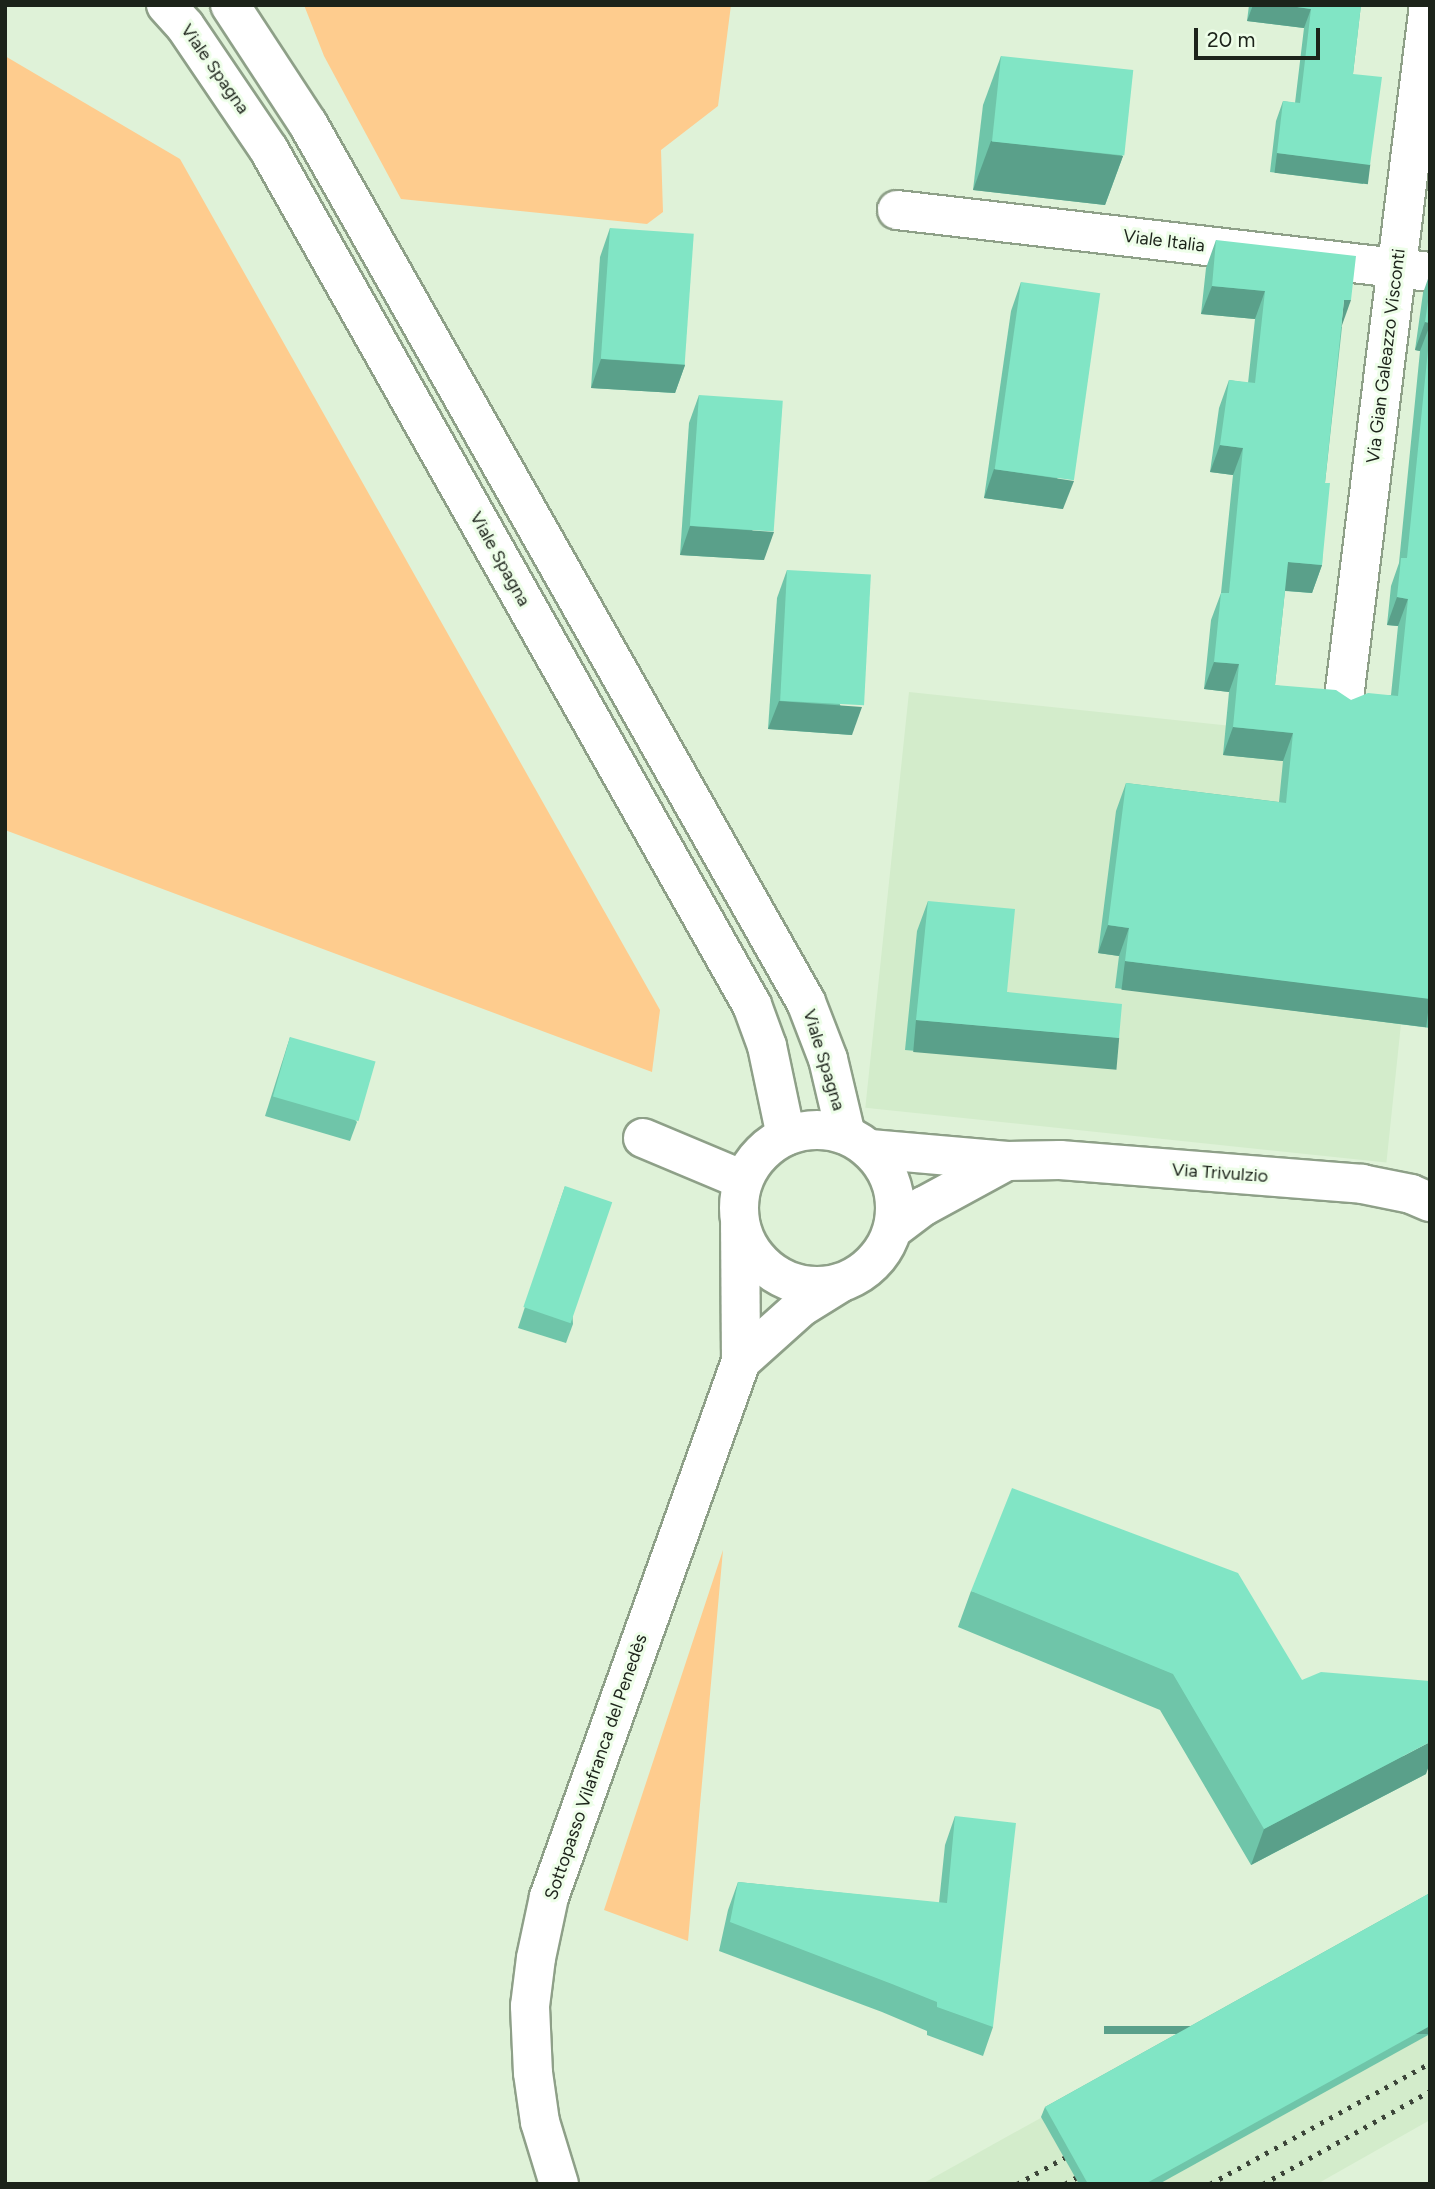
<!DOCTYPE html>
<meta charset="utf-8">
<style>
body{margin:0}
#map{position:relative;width:1435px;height:2189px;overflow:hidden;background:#dff2d8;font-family:Figtree,sans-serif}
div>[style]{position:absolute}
.built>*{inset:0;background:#d3eccb;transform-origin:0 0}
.green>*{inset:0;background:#fecc8e}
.roads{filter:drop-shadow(2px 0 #8ea088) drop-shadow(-2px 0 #8ea088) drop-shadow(0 2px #8ea088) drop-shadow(0 -2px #8ea088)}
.street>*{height:38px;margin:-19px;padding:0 19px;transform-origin:19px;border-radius:19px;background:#fff}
.street>.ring{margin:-19px;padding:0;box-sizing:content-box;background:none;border:38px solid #fff;border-radius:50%}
.rail>*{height:5px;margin-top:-2.5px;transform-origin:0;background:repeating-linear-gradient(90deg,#3c4539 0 3.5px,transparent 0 10.5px)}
.wall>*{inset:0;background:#6fc5a9}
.shaded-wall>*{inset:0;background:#5aa08a;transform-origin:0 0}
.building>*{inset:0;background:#81e5c5;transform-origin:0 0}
span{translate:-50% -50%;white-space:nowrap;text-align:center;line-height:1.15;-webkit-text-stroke:6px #eefee9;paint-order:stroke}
.street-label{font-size:18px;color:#1c231a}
.frame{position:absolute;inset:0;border:7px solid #1c231a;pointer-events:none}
.scale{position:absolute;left:1194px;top:28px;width:126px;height:32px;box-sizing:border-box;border:4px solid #1c231a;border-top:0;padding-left:9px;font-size:21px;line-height:24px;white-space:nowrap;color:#1c231a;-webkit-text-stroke:5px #eefee9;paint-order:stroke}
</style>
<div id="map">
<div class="built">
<div style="left:909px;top:692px;width:524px;height:418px;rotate:6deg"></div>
<div style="clip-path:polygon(1430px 1901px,1430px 2120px,1317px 2184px,922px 2184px)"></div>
</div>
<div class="green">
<div style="clip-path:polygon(304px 5px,731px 5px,718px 106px,661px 150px,663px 212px,647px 224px,401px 199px,324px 56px)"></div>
<div style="clip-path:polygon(5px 56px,180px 159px,660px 1010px,652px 1072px,5px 830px)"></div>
<div style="clip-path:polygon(723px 1550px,700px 1805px,688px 1941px,604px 1910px)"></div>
</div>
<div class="roads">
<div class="street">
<div style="left:166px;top:5px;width:28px;rotate:48deg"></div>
<div style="left:185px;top:26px;width:150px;rotate:55.9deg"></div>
<div style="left:269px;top:150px;width:982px;rotate:60.54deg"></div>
<div style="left:752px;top:1005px;width:44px;rotate:69.9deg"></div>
<div style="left:767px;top:1046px;width:92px;rotate:78.1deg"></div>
<div style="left:230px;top:5px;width:142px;rotate:56.8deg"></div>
<div style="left:308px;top:124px;width:1009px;rotate:60.44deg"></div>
<div style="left:806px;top:1002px;width:61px;rotate:68.9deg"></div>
<div style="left:828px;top:1059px;width:78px;rotate:76.7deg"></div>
<div style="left:897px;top:210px;width:537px;rotate:6.63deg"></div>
<div style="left:1343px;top:706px;width:706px;rotate:-83.01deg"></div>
<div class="ring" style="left:739px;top:1130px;width:118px;height:118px"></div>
<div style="left:643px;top:1138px;width:108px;rotate:22.8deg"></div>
<div style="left:870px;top:1149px;width:138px;rotate:5deg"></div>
<div style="left:1007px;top:1161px;width:53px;rotate:-1.1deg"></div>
<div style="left:1060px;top:1160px;width:303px;rotate:4.5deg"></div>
<div style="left:1362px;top:1184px;width:50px;rotate:11.5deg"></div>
<div style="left:1411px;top:1194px;width:21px;rotate:23deg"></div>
<div style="left:893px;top:1229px;width:39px;rotate:-37deg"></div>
<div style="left:924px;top:1206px;width:94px;rotate:-28.5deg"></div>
<div style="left:741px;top:1361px;width:79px;rotate:-41.9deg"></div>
<div style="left:800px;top:1308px;width:47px;rotate:-32deg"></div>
<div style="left:559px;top:2184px;width:65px;rotate:-107deg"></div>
<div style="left:540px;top:2122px;width:49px;rotate:-98.1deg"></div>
<div style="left:533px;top:2073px;width:67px;rotate:-92.6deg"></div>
<div style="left:530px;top:2006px;width:48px;rotate:-82.9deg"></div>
<div style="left:536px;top:1958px;width:62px;rotate:-78deg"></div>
<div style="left:549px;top:1897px;width:569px;rotate:-70.29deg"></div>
<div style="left:741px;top:1361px;width:135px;rotate:-90.4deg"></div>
</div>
</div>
<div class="rail">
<div style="left:1017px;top:2184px;width:74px;rotate:-29deg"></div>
<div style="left:1065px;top:2184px;width:32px;rotate:-30deg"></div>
<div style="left:1210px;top:2184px;width:251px;rotate:-28.8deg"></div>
<div style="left:1263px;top:2184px;width:191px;rotate:-29.1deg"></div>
</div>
<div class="wall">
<div style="clip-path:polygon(1249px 5px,1361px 5px,1353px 74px,1370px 165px,1363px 184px,1270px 172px,1276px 121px,1283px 101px,1295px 103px,1304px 28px,1247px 21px)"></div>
<div style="clip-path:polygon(1001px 56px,1123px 156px,1105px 205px,973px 190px,983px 105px)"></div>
<div style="clip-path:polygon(610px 228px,685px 365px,675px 393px,591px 388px,600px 257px)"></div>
<div style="clip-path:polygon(1216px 240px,1342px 327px,1325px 483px,1322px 565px,1312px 593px,1285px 591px,1275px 685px,1351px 700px,1391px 695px,1398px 626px,1387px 625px,1391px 586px,1399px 563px,1420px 351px,1415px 350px,1423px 293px,1430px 273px,1430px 1028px,1115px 988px,1119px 956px,1098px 953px,1116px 811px,1126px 783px,1279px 802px,1283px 761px,1223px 755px,1229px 692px,1204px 689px,1211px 620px,1221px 593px,1233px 475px,1210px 472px,1219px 408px,1229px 380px,1248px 383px,1255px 319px,1201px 314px,1206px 268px)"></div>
<div style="clip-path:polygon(1021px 282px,1063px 509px,984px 498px,1011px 311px)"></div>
<div style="clip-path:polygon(699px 395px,764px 560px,680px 555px,689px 423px)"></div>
<div style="clip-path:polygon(787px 570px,852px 735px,768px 729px,777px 598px)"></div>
<div style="clip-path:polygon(928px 901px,1007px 992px,1119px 1038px,1108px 1068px,905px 1050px,917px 931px)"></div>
<div style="clip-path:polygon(290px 1037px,357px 1122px,350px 1141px,265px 1116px)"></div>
<div style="clip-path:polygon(565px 1186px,573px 1324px,566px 1343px,518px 1328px)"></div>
<div style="clip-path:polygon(971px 1591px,1302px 1680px,1426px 1774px,1251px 1865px,1160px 1710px,958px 1627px)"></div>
<div style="clip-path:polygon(955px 1816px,993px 2027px,983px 2056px,927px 2035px,927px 2031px,882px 2012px,719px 1951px,728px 1910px,738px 1882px,939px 1903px,945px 1845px)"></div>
<div style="clip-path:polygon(1430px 1893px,1430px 2034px,1159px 2184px,1079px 2184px,1041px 2117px,1045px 2107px)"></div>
</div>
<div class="shaded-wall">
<div style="clip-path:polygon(1253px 5px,1283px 5px,1311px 9px,1304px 28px,1247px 21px)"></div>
<div style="clip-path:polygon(991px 141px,1123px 156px,1105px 205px,973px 190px)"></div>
<div style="left:1277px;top:153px;width:94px;height:20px;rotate:7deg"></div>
<div style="clip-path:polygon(1212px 286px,1265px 291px,1255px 319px,1201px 314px)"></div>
<div style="clip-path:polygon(1344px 300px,1351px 300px,1341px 328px)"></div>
<div style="clip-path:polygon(1425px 322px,1430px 323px,1430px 325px,1420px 351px,1415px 350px)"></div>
<div style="clip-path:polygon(601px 359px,685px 365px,675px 393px,591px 388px)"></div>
<div style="clip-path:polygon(1220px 445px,1243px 448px,1233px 475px,1210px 472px)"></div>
<div style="clip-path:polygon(994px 469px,1074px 481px,1063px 509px,984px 498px)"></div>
<div style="clip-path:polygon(690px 526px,774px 532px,764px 560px,680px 555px)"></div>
<div style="clip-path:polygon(1288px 562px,1322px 565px,1312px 593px,1277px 590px)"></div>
<div style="clip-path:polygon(1397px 597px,1408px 599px,1398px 626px,1387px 625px)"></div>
<div style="clip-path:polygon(1214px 662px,1239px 664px,1229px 692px,1204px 689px)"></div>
<div style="clip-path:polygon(779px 701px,862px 707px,852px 735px,768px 729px)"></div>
<div style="clip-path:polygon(1233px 727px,1293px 733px,1283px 761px,1223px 755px)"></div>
<div style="clip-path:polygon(1108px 925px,1129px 928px,1119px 956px,1098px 953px)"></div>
<div style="left:1125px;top:961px;width:307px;height:29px;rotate:7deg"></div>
<div style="left:916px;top:1020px;width:204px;height:32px;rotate:5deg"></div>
<div style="clip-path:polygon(1430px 1742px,1430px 1763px,1426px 1774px,1251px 1865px,1264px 1829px)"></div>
<div style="left:1430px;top:2026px;width:8px;height:326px;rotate:90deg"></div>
</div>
<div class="building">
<div style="clip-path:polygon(1283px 5px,1361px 5px,1353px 74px,1382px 77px,1370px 165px,1277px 153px,1283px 101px,1300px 103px,1311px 9px)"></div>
<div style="left:1001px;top:56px;width:133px;height:86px;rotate:6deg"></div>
<div style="left:610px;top:228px;width:84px;height:131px;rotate:4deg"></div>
<div style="clip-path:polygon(1216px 240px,1356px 256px,1351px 300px,1344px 300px,1325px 483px,1330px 483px,1322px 565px,1288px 562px,1275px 685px,1336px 690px,1351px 700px,1368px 693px,1398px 696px,1408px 599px,1397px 597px,1401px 558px,1407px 558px,1430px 330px,1430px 999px,1125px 961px,1129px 928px,1108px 925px,1126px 783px,1286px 803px,1293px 733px,1233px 727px,1239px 664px,1214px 662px,1221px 593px,1229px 593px,1243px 448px,1220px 445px,1229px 380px,1255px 383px,1265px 291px,1212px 286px)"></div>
<div style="left:1021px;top:282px;width:80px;height:189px;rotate:8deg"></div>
<div style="clip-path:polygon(1430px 288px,1430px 323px,1425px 322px)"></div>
<div style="left:699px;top:395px;width:84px;height:131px;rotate:4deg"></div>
<div style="left:787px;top:570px;width:84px;height:131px;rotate:3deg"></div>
<div style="clip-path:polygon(928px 901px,1015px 909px,1007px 992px,1122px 1004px,1119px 1038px,916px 1020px)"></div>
<div style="left:290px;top:1037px;width:89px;height:62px;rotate:16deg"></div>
<div style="left:565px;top:1186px;width:50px;height:128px;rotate:19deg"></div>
<div style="clip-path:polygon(1012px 1488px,1238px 1573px,1302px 1680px,1321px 1672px,1430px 1681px,1430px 1742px,1264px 1829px,1173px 1674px,971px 1591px)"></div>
<div style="clip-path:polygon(955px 1816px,1016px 1823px,993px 2027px,937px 2007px,937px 2002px,892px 1984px,730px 1922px,738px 1882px,947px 1903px)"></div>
<div style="clip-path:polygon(1430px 1893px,1430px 2026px,1145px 2184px,1088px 2184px,1045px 2107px)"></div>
</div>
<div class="street-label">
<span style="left:215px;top:69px;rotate:55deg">Viale Spagna</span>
<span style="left:1164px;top:241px;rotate:7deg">Viale Italia</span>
<span style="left:1386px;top:356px;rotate:-83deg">Via Gian Galeazzo Visconti</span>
<span style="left:500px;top:559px;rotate:61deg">Viale Spagna</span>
<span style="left:824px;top:1060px;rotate:73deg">Viale Spagna</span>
<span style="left:1220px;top:1173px;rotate:4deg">Via Trivulzio</span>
<span style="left:596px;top:1767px;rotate:-71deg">Sottopasso Vilafranca del Penedès</span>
</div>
<div class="frame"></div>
<div class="scale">20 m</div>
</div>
